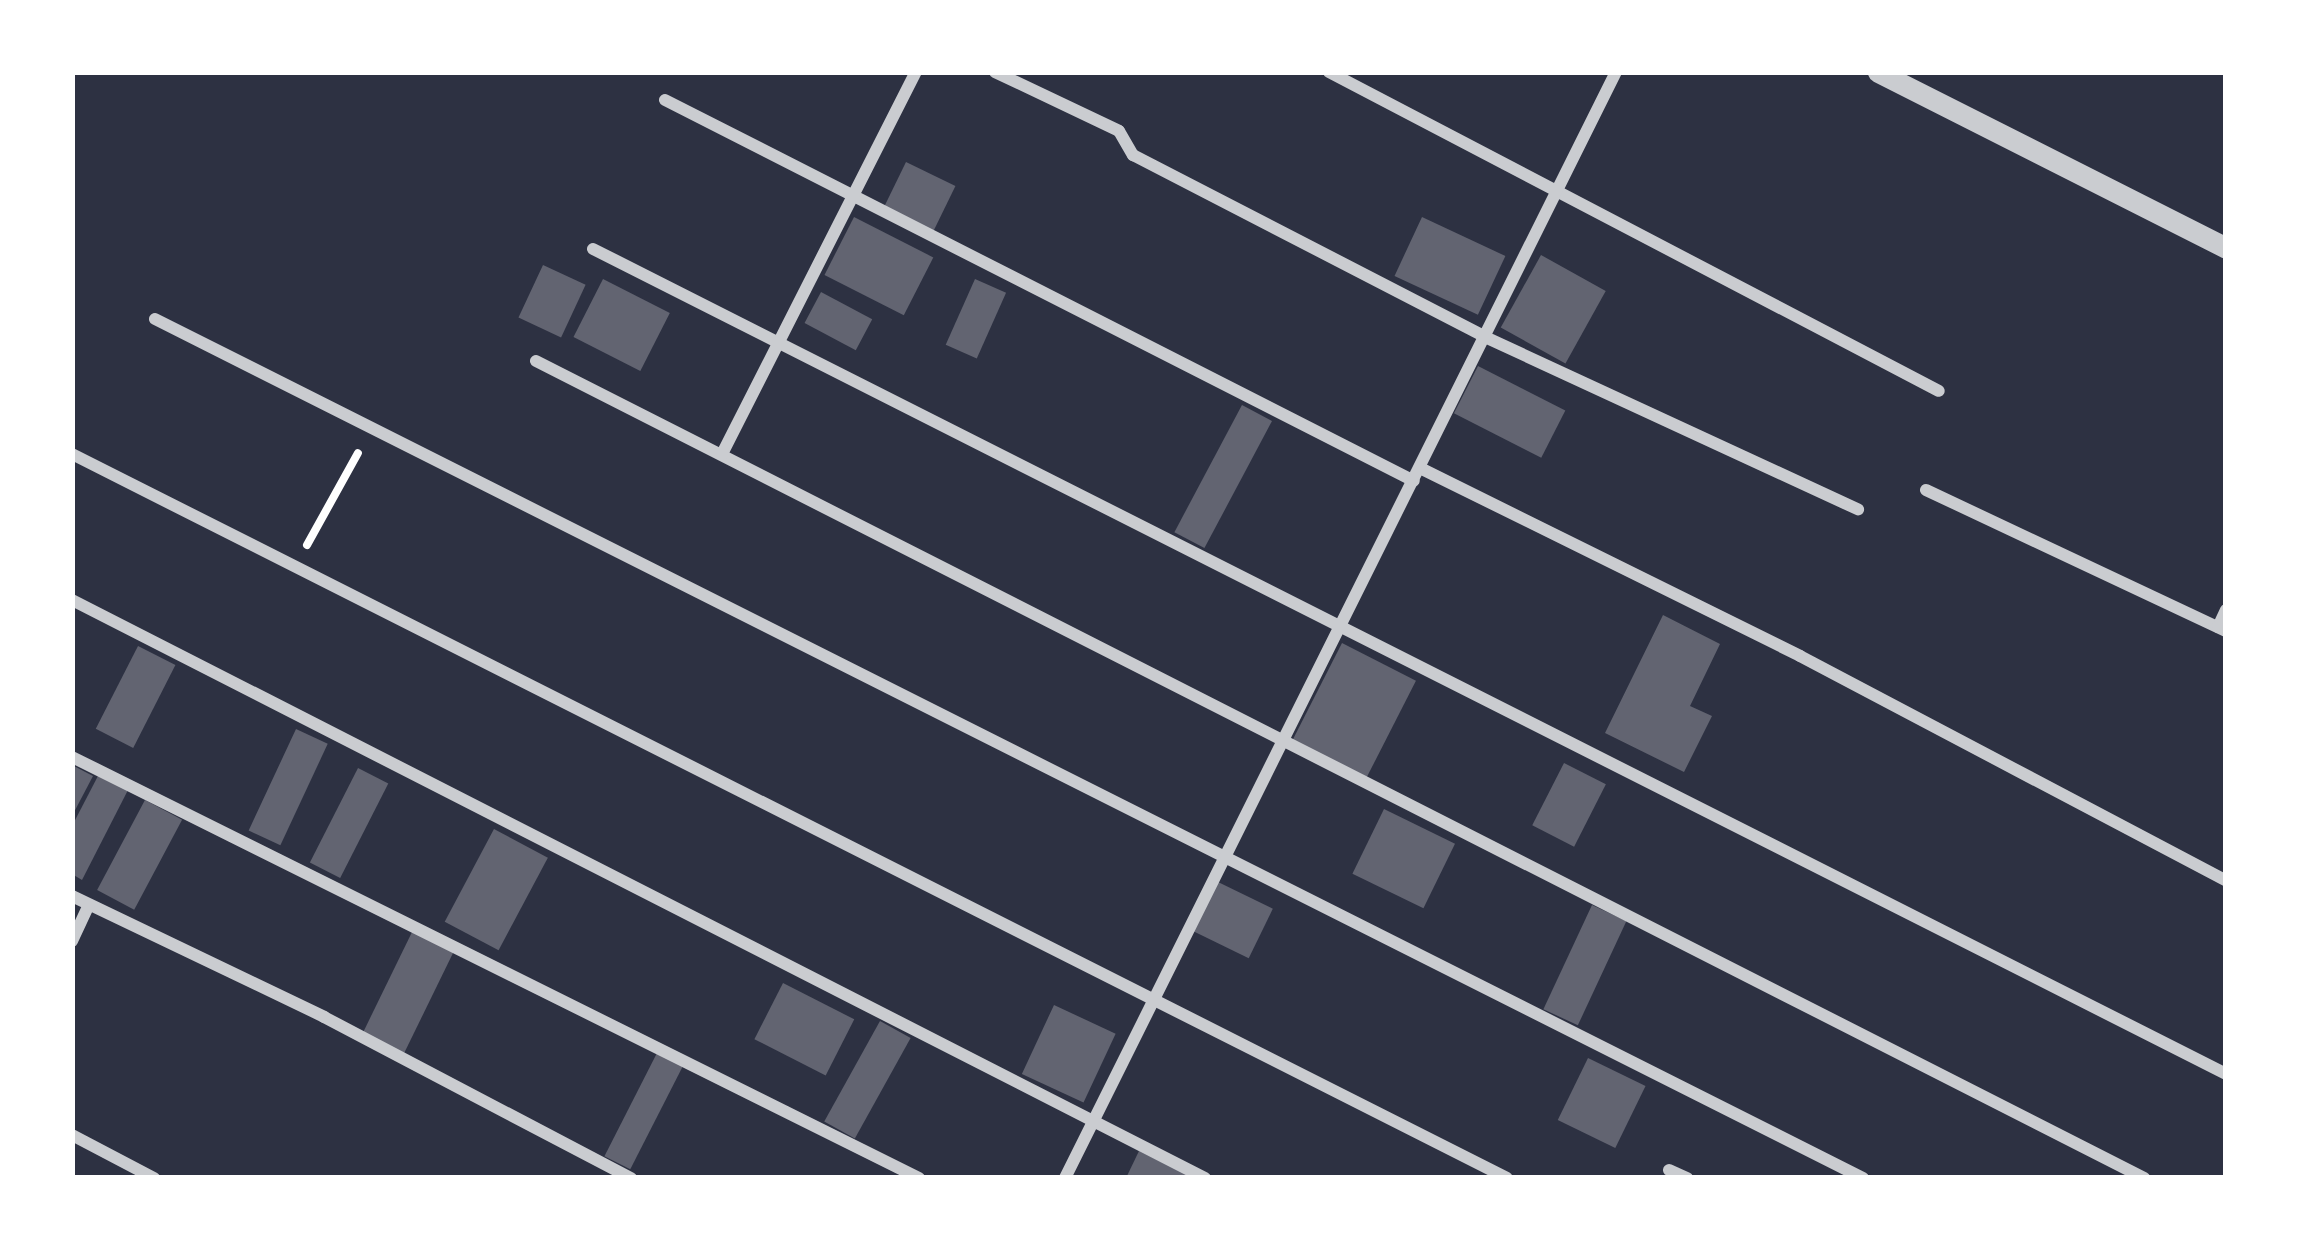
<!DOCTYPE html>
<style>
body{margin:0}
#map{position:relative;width:2298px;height:1250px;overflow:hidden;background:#2d3142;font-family:"Work Sans",sans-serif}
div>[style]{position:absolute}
.building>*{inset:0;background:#626471;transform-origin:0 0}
.path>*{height:8px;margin:-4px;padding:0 4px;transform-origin:4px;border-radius:4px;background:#fff}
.minor>*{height:12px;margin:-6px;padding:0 6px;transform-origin:6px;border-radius:6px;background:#caccd0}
.tertiary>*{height:21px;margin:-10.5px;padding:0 10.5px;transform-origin:10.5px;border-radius:10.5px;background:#caccd0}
span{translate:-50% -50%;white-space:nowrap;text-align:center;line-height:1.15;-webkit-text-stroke:12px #fff;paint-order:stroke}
.frame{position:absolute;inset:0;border:75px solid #fff;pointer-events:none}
</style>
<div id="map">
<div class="building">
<div style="left:906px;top:162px;width:55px;height:52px;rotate:26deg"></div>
<div style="left:854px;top:217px;width:89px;height:65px;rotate:27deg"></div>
<div style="left:1422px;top:217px;width:92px;height:65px;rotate:25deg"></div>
<div style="left:1541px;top:255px;width:74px;height:83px;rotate:29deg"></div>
<div style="left:543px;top:265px;width:47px;height:58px;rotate:25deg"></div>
<div style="left:603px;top:279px;width:75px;height:65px;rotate:27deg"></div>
<div style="left:975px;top:279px;width:34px;height:72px;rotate:24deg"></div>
<div style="left:821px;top:292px;width:58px;height:35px;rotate:28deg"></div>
<div style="left:1478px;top:366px;width:98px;height:53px;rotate:27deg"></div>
<div style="left:1242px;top:405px;width:34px;height:144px;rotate:28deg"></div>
<div style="clip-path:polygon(1663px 615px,1720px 644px,1690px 706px,1712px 716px,1684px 772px,1605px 733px)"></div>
<div style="left:1342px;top:643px;width:83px;height:113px;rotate:27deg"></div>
<div style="left:138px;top:646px;width:42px;height:93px;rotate:27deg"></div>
<div style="left:296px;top:729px;width:35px;height:112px;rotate:25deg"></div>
<div style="left:1564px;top:763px;width:47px;height:70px;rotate:27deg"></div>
<div style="clip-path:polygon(72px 765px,93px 776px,72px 816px)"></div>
<div style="left:358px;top:768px;width:34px;height:106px;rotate:27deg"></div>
<div style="clip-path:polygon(99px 774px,128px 790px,82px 880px,72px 874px,72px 826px)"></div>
<div style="left:145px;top:800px;width:42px;height:102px;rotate:28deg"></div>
<div style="left:1384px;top:809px;width:79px;height:72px;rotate:26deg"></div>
<div style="left:494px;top:829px;width:61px;height:105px;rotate:28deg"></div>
<div style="left:1218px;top:882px;width:61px;height:55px;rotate:26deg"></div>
<div style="left:1592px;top:905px;width:38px;height:115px;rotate:25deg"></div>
<div style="left:414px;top:928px;width:46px;height:117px;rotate:26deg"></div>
<div style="left:783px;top:983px;width:80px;height:63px;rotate:27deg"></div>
<div style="left:1054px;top:1005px;width:68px;height:76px;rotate:25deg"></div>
<div style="left:880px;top:1021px;width:35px;height:115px;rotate:29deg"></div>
<div style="left:658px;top:1051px;width:29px;height:118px;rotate:27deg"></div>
<div style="left:1588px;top:1058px;width:64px;height:69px;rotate:26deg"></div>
<div style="clip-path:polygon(1139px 1151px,1194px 1178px,1126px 1178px)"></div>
</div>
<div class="path">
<div style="left:307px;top:545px;width:105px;rotate:-61deg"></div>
</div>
<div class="minor">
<div style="left:995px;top:72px;width:137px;rotate:25.4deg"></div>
<div style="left:1119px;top:131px;width:28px;rotate:60deg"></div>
<div style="left:1133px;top:155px;width:396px;rotate:27.3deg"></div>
<div style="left:1485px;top:337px;width:411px;rotate:24.8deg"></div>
<div style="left:1329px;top:72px;width:688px;rotate:27.61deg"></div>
<div style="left:665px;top:100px;width:840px;rotate:26.96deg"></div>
<div style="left:593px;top:249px;width:1830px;rotate:26.8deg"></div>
<div style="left:155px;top:319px;width:1912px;rotate:26.7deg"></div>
<div style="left:536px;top:361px;width:1804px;rotate:26.93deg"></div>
<div style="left:72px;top:454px;width:1607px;rotate:26.77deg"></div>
<div style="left:722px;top:454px;width:428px;rotate:-63.1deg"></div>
<div style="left:1420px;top:468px;width:424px;rotate:26.3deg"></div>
<div style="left:1800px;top:656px;width:482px;rotate:27.8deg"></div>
<div style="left:1926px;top:490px;width:331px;rotate:25.2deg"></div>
<div style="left:72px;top:600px;width:1272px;rotate:27.03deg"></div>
<div style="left:2218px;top:627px;width:19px;rotate:-65deg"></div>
<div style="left:72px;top:757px;width:946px;rotate:26.43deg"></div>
<div style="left:72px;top:896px;width:280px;rotate:25.6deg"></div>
<div style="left:324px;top:1017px;width:347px;rotate:27.7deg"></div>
<div style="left:72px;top:941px;width:40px;rotate:-65deg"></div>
<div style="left:72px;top:1135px;width:93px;rotate:27.7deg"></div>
<div style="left:1669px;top:1170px;width:20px;rotate:24deg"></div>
<div style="left:1065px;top:1178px;width:1236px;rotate:-63.52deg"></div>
</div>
<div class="tertiary">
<div style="left:1878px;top:72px;width:390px;rotate:26.8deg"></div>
</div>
<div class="frame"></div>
</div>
